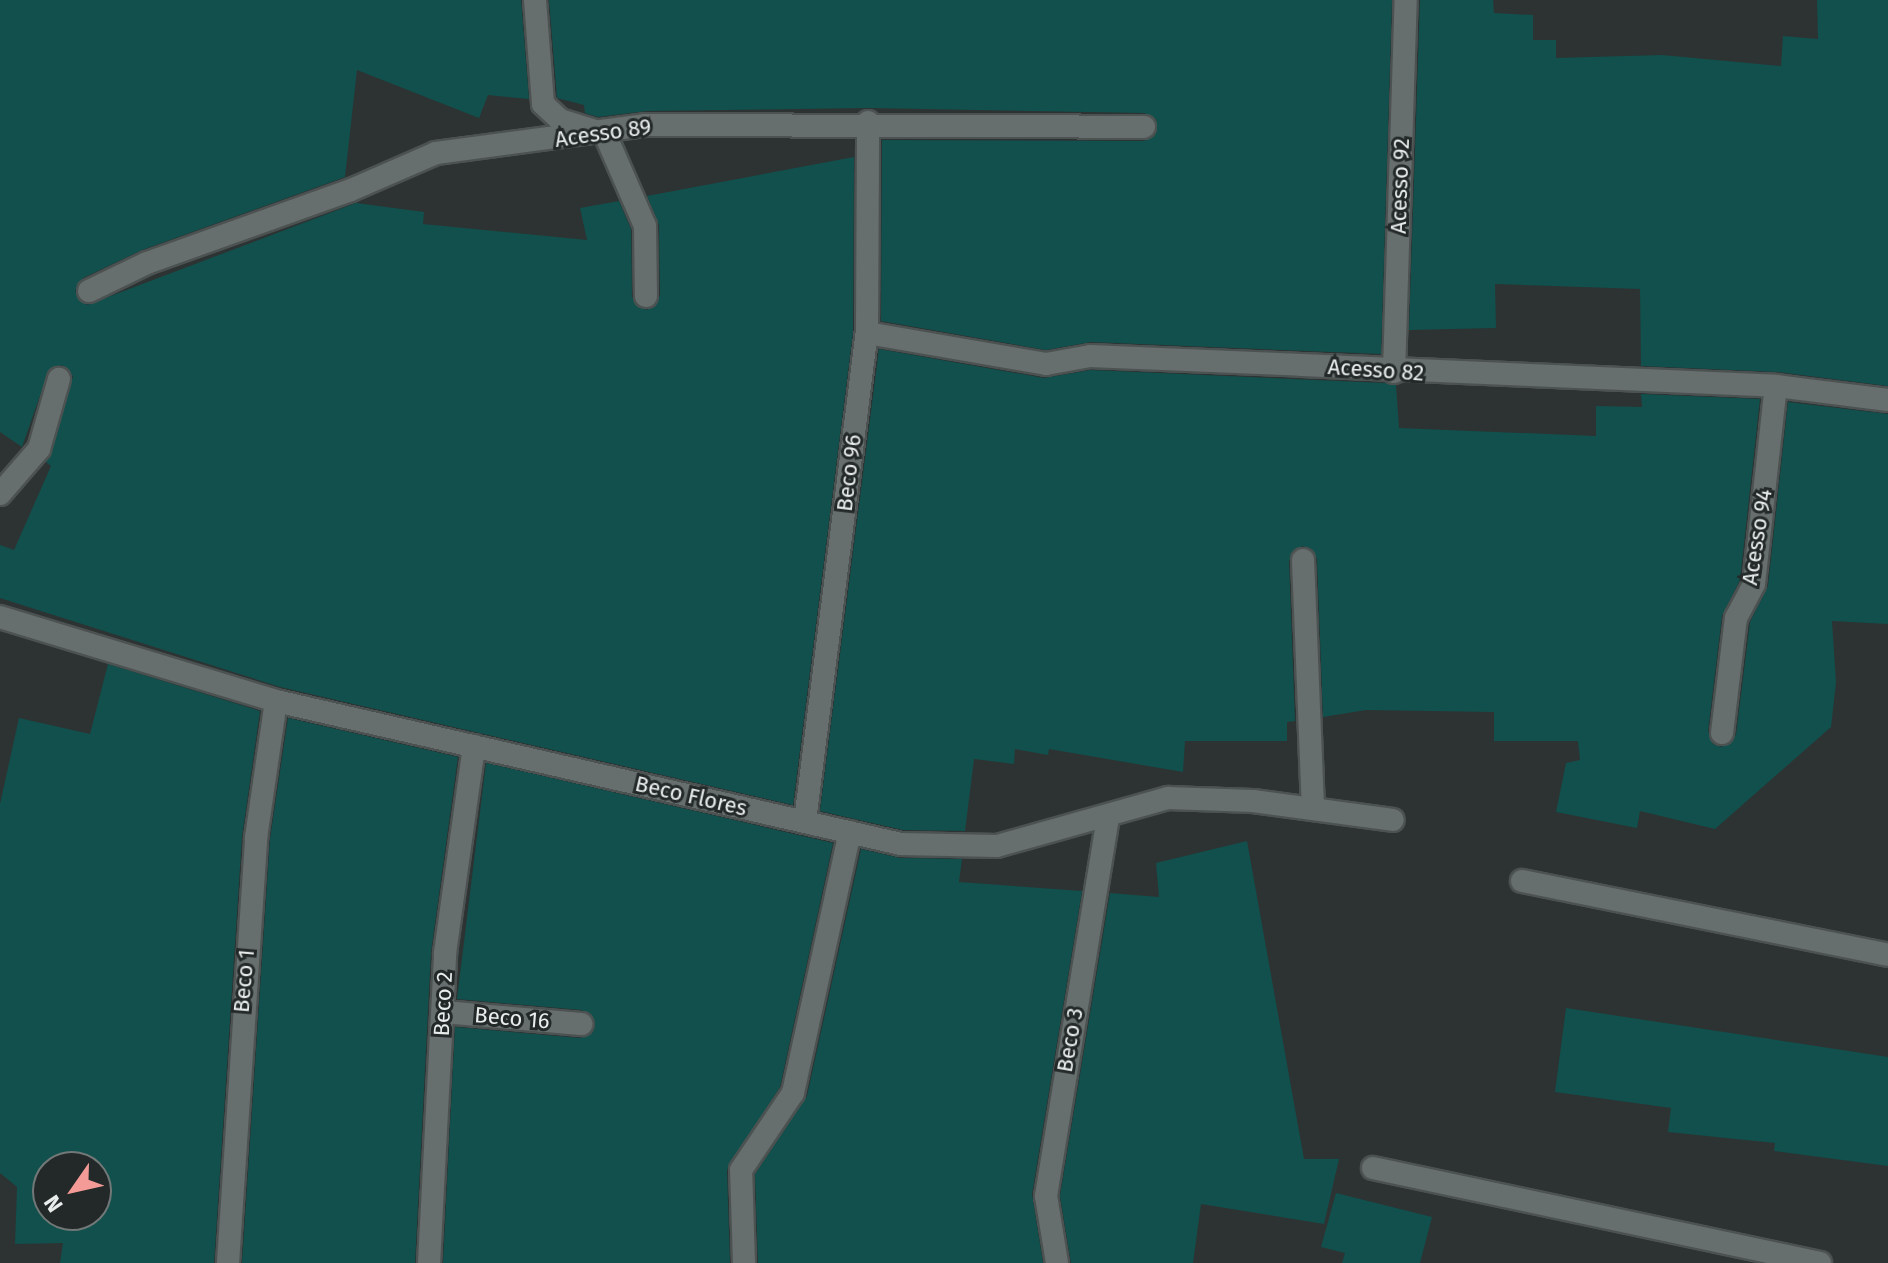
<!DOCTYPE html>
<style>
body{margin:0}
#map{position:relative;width:1888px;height:1263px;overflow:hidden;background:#2d3333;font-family:"Fira Sans",sans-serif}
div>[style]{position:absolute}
.building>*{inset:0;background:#11504c}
.roads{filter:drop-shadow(2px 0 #4c5251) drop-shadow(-2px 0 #4c5251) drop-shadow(0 2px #4c5251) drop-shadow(0 -2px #4c5251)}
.service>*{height:22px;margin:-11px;padding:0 11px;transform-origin:11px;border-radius:11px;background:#676f6e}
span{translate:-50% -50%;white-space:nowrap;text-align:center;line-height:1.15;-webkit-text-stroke:6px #232929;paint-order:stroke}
.street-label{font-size:22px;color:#e9eeed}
.north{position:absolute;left:32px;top:1151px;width:80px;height:80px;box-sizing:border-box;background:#232929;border:2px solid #727877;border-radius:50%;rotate:236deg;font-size:22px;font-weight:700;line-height:32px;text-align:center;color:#e9eeed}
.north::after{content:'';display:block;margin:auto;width:28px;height:36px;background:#f59b97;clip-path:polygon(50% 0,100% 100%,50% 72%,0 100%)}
</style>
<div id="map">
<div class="building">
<div style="clip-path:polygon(0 0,521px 0,529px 99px,488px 95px,479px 118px,357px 70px,345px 177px,142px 250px,83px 278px,75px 291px,87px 305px,356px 203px,424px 212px,423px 224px,587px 240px,580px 208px,619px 201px,631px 229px,632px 297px,647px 310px,660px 296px,659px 225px,647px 196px,854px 157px,853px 332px,793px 805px,280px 687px,0 598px,0 545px,14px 550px,51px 466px,46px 462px,73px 376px,62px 365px,49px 370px,22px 447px,0 432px)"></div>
<div style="clip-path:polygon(549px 0,1392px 0,1381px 354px,1091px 342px,1046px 350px,881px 321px,882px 140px,1144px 141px,1156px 133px,1156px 119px,1144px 113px,869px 108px,646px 111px,598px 117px,585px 113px,584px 105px,557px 98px)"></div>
<div style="clip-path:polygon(1420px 0,1493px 0,1494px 13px,1533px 15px,1533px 40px,1556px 40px,1556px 58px,1662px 55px,1781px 66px,1783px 36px,1818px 39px,1817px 0,1888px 0,1888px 386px,1778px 372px,1641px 366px,1640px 289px,1495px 284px,1496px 328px,1409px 330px)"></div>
<div style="clip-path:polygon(879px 349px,1044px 378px,1091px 370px,1385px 383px,1396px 385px,1399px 428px,1596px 436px,1596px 406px,1642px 407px,1641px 394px,1760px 399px,1740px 580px,1722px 616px,1708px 731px,1713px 744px,1721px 747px,1736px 735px,1750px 622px,1768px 586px,1788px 402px,1888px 414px,1888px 624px,1832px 621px,1836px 682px,1831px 727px,1715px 829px,1640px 811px,1637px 828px,1556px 812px,1566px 763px,1580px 760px,1578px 741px,1494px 741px,1494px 712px,1366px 710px,1323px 717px,1317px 559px,1310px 548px,1302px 546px,1289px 561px,1295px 721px,1287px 722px,1287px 741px,1185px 741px,1183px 772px,1049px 749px,1048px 755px,1015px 749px,1014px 764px,974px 759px,965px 831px,903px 830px,820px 811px)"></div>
<div style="clip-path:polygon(evenodd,108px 664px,260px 711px,242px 837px,214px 1263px,60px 1263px,63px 1243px,15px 1244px,17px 1187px,0 1173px,0 804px,19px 718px,90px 734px,108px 664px,48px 1167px,96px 1167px,96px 1215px,48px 1215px,48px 1167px)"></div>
<div style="clip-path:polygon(288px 718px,458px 757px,431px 952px,415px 1263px,242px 1263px,270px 839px)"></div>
<div style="clip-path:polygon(486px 763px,833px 843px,780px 1087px,727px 1170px,730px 1263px,443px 1263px,455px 1027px,580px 1038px,592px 1033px,595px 1024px,582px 1010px,457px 999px)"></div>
<div style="clip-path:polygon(1247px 841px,1304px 1159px,1339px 1159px,1324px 1224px,1201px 1204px,1193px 1263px,1071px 1263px,1060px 1196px,1110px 893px,1159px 897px,1156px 863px)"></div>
<div style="clip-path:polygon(861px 849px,900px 858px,962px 859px,959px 882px,1082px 891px,1032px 1194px,1043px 1263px,758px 1263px,755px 1174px,807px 1096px)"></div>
<div style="clip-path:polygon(1566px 1008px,1888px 1057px,1888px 1166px,1774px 1151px,1775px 1143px,1668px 1132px,1671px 1108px,1555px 1092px)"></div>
<div style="clip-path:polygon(1336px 1193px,1432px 1217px,1420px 1263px,1342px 1263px,1345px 1253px,1321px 1247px)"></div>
</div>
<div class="roads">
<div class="service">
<div style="left:535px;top:0;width:104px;rotate:85.6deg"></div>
<div style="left:543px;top:104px;width:23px;rotate:43deg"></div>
<div style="left:560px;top:120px;width:47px;rotate:17.3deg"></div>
<div style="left:605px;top:134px;width:100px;rotate:66.5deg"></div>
<div style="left:645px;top:226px;width:70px;rotate:89.2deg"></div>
<div style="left:89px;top:291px;width:64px;rotate:-25.8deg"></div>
<div style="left:147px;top:263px;width:217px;rotate:-19.7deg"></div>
<div style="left:351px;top:190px;width:93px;rotate:-23.5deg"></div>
<div style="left:436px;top:153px;width:212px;rotate:-7.6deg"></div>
<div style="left:646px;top:125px;width:498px;rotate:0.2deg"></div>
<div style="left:867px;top:333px;width:182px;rotate:9.8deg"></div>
<div style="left:1046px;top:364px;width:45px;rotate:-10.3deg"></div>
<div style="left:1090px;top:356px;width:212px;rotate:2.4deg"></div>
<div style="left:1302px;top:365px;width:474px;rotate:2.5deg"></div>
<div style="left:1776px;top:386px;width:113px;rotate:7.1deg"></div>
<div style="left:1394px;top:372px;width:372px;rotate:-88.2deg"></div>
<div style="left:0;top:494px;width:60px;rotate:-49.1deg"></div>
<div style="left:39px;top:449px;width:73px;rotate:-74.1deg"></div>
<div style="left:1303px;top:560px;width:249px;rotate:87.7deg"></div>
<div style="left:0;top:617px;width:288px;rotate:16.9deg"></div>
<div style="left:276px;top:701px;width:641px;rotate:12.89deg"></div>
<div style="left:901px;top:844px;width:96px;rotate:1.2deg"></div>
<div style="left:997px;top:846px;width:178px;rotate:-15.7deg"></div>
<div style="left:1168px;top:798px;width:85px;rotate:2deg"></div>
<div style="left:1253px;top:801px;width:141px;rotate:7.7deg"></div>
<div style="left:1722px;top:733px;width:116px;rotate:-83.1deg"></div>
<div style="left:1736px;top:618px;width:38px;rotate:-62deg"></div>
<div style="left:1754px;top:584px;width:199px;rotate:-83.7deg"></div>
<div style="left:805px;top:821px;width:492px;rotate:-82.8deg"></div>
<div style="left:867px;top:333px;width:211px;rotate:-89.7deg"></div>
<div style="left:1522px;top:881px;width:373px;rotate:11.4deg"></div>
<div style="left:443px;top:1012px;width:139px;rotate:5deg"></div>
<div style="left:1373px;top:1168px;width:457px;rotate:12deg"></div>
<div style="left:228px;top:1263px;width:426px;rotate:-86.2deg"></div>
<div style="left:256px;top:838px;width:138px;rotate:-81.7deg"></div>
<div style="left:429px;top:1263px;width:310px;rotate:-87deg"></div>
<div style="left:445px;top:953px;width:209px;rotate:-82deg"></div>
<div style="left:744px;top:1263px;width:93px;rotate:-91.8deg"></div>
<div style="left:741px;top:1170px;width:93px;rotate:-56deg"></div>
<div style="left:793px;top:1093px;width:267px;rotate:-77.7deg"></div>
<div style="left:1057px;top:1263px;width:68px;rotate:-99.3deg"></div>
<div style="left:1046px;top:1196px;width:383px;rotate:-80.7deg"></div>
</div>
</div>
<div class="street-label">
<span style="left:603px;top:133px;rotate:-8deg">Acesso 89</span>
<span style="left:1400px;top:186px;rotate:-88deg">Acesso 92</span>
<span style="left:1376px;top:370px;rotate:4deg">Acesso 82</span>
<span style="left:849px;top:473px;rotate:-83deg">Beco 96</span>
<span style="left:1757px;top:537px;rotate:-81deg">Acesso 94</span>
<span style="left:691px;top:796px;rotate:13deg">Beco Flores</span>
<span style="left:244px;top:981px;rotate:-85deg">Beco 1</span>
<span style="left:443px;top:1004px;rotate:-87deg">Beco 2</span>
<span style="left:512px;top:1018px;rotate:5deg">Beco 16</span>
<span style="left:1070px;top:1040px;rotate:-80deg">Beco 3</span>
</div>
<div class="north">N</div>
</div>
